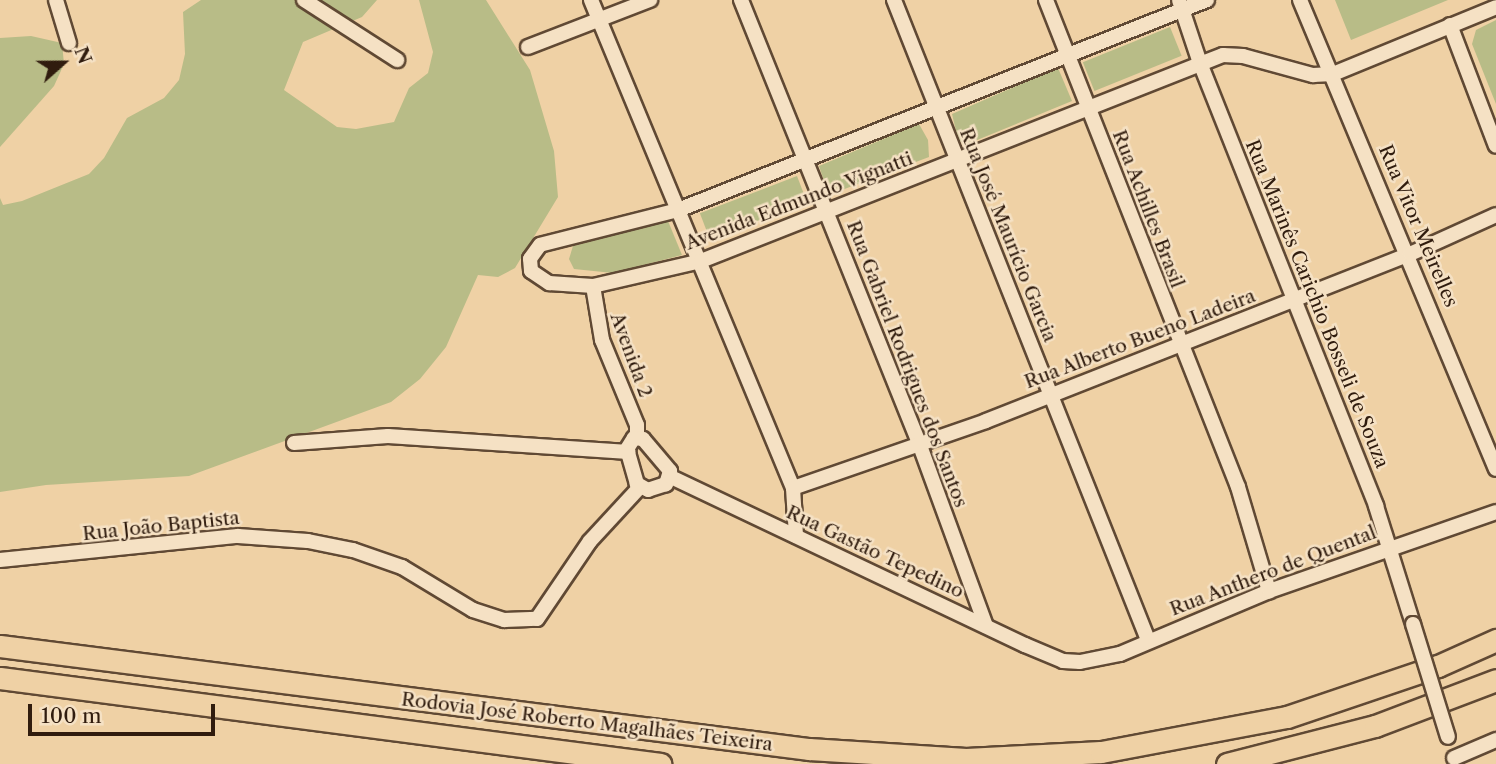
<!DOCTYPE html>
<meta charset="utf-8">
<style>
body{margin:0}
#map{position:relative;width:1496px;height:764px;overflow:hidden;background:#efd1a5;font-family:"Libre Caslon Text",serif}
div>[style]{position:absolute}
.green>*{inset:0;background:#b8bc87;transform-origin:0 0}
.roads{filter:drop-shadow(2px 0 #604934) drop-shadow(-2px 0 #604934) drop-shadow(0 2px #604934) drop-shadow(0 -2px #604934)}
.minor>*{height:14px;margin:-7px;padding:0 7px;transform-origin:7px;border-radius:7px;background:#f5e1c4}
.highway>*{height:21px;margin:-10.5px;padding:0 10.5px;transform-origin:10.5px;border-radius:10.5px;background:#efd1a5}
.bridges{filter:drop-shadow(2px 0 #604934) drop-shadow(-2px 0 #604934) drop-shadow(0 2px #604934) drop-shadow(0 -2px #604934)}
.minor-bridge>*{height:14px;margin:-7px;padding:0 7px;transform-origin:7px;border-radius:7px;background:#f5e1c4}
span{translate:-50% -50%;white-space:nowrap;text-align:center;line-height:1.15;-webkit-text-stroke:5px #f5e1c4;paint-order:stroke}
.street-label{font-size:19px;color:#301c0e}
.north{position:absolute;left:28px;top:28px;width:70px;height:70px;-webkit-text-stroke:5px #f5e1c4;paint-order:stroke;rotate:69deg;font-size:19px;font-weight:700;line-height:28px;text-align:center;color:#301c0e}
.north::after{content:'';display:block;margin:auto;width:24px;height:32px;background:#301c0e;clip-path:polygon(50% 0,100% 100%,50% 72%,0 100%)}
.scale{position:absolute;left:28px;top:704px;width:187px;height:32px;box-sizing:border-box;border:4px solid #301c0e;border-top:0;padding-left:9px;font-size:21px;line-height:24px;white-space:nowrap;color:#301c0e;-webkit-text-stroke:5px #f5e1c4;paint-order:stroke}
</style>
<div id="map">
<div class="green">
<div style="clip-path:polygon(201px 0,377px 0,362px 17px,303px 42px,284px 90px,337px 127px,356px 129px,394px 122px,409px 88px,428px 73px,433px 52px,419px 0,486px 0,530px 70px,554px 151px,558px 197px,515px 268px,498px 277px,478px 275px,446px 347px,420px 379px,391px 402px,189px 476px,46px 485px,0 492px,0 198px,3px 205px,22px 201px,89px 174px,104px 158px,127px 118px,164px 98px,179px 80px,185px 54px,183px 12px)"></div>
<div style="clip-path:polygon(1335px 0,1448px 0,1351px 40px)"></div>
<div style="clip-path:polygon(1496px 20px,1496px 104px,1472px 44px,1476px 30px)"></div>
<div style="left:1170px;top:27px;width:31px;height:94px;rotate:68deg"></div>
<div style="clip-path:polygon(31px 36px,62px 43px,64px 64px,54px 86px,0 147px,0 38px)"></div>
<div style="clip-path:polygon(1058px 68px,1072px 101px,965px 145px,958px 139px,952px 114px)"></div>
<div style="clip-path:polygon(919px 124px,928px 140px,929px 157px,834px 193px,824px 181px,819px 166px)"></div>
<div style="left:797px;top:176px;width:28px;height:104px;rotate:69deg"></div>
<div style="clip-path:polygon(668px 221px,682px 255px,613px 273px,574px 269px,569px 259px,573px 246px)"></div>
</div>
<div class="roads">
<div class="minor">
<div style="left:56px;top:0;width:45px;rotate:73.2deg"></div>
<div style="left:304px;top:0;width:111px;rotate:32.8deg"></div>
<div style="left:591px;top:0;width:528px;rotate:67.51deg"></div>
<div style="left:793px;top:488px;width:48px;rotate:86.4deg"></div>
<div style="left:741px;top:0;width:477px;rotate:68.1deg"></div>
<div style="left:919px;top:443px;width:195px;rotate:69.9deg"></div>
<div style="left:894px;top:0;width:689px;rotate:68.35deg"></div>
<div style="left:1046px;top:0;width:523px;rotate:68.48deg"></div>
<div style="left:1238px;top:487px;width:109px;rotate:73.4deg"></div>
<div style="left:1179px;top:0;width:66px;rotate:71.6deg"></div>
<div style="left:1200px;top:63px;width:477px;rotate:68.3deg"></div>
<div style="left:1376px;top:506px;width:124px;rotate:72.6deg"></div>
<div style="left:1207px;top:0;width:569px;rotate:158.35deg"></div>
<div style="left:678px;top:210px;width:142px;rotate:165.8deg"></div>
<div style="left:540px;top:245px;width:17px;rotate:126deg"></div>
<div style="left:530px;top:259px;width:12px;rotate:85deg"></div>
<div style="left:531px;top:271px;width:22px;rotate:34deg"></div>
<div style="left:549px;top:283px;width:44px;rotate:3.9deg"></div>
<div style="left:593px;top:286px;width:111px;rotate:-13deg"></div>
<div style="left:701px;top:261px;width:561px;rotate:-21.54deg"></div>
<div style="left:1223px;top:55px;width:20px;rotate:3deg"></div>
<div style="left:1243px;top:56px;width:73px;rotate:15.2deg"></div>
<div style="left:1313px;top:75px;width:20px;rotate:-3deg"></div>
<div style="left:1333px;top:74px;width:176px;rotate:-22.3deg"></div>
<div style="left:1300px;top:0;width:508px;rotate:67.32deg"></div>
<div style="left:1450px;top:25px;width:129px;rotate:69.2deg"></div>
<div style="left:528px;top:47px;width:131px;rotate:-21.1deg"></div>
<div style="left:593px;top:286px;width:55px;rotate:80.5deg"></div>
<div style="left:602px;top:340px;width:92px;rotate:67.6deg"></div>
<div style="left:637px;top:425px;width:12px;rotate:90deg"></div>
<div style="left:634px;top:438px;width:9px;rotate:6deg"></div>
<div style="left:643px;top:439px;width:42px;rotate:49.8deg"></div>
<div style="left:670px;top:471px;width:14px;rotate:107deg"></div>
<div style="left:666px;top:484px;width:19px;rotate:162deg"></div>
<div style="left:648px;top:490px;width:13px;rotate:-151deg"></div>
<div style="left:637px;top:484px;width:36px;rotate:-106deg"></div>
<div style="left:627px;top:449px;width:13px;rotate:-58deg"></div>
<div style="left:294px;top:443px;width:94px;rotate:-4.3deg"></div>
<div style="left:388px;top:436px;width:241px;rotate:3.8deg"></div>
<div style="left:671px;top:477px;width:392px;rotate:25.4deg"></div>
<div style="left:1025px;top:645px;width:41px;rotate:22.8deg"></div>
<div style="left:1063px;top:661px;width:17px;rotate:3deg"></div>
<div style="left:1080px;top:662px;width:41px;rotate:-11.3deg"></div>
<div style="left:1120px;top:654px;width:162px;rotate:-22.9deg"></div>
<div style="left:1269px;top:591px;width:240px;rotate:-19.2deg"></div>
<div style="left:793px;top:488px;width:204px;rotate:-19.1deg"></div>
<div style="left:986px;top:421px;width:456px;rotate:-21.5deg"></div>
<div style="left:1410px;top:254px;width:94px;rotate:-24.4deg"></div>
<div style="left:0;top:560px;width:239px;rotate:-5.8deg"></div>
<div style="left:238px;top:536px;width:70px;rotate:4.1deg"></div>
<div style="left:308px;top:541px;width:46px;rotate:11.3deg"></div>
<div style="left:353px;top:550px;width:52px;rotate:19.1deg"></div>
<div style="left:402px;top:567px;width:83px;rotate:31.2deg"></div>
<div style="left:473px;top:610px;width:33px;rotate:18deg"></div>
<div style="left:504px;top:620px;width:33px;rotate:-2deg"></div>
<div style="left:537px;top:619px;width:94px;rotate:-55.8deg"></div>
<div style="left:590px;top:541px;width:74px;rotate:-47.2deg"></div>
<div style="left:1454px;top:758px;width:46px;rotate:-23.2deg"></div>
</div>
<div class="highway">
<div style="left:0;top:646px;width:816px;rotate:7.26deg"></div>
<div style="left:809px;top:749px;width:157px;rotate:3.6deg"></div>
<div style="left:966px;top:759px;width:135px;rotate:-3deg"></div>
<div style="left:1101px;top:752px;width:189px;rotate:-10.7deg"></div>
<div style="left:1287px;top:717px;width:159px;rotate:-18.7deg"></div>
<div style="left:1438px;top:666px;width:64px;rotate:-24.1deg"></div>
<div style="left:0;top:678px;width:666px;rotate:7.42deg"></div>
<div style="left:1227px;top:764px;width:153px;rotate:-14.4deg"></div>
<div style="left:1375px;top:726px;width:129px;rotate:-20.8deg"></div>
</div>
</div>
<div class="bridges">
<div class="minor-bridge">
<div style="left:1413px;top:624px;width:118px;rotate:72.8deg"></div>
</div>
</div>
<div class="street-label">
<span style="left:799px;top:201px;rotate:-21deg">Avenida Edmundo Vignatti</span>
<span style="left:1148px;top:209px;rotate:69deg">Rua Achilles Brasil</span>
<span style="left:1418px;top:226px;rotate:67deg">Rua Vitor Meirelles</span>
<span style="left:1008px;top:235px;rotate:68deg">Rua José Maurício Garcia</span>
<span style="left:1317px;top:304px;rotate:68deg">Rua Marinês Carichio Bosseli de Souza</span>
<span style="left:1140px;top:339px;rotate:-21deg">Rua Alberto Bueno Ladeira</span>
<span style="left:631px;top:355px;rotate:70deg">Avenida 2</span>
<span style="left:907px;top:364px;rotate:69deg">Rua Gabriel Rodrigues dos Santos</span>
<span style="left:161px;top:526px;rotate:-6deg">Rua João Baptista</span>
<span style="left:875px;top:552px;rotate:25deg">Rua Gastão Tepedino</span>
<span style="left:1273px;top:571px;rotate:-21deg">Rua Anthero de Quental</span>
<span style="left:587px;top:722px;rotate:7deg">Rodovia José Roberto Magalhães Teixeira</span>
</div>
<div class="north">N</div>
<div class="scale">100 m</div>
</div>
